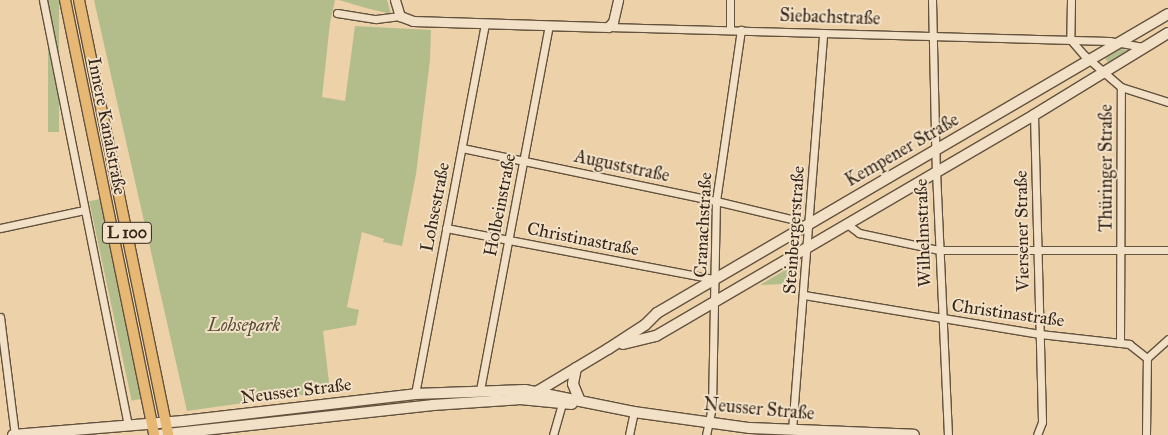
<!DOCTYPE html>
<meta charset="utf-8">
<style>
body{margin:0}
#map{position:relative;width:1168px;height:435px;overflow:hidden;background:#ecd1a9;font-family:"IM FELL Great Primer",serif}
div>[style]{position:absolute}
.green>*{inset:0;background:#b3bd8c;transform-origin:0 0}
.roads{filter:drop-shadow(1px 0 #63523e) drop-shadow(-1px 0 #63523e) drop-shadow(0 1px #63523e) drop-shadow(0 -1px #63523e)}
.minor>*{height:7px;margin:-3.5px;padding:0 3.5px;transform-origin:3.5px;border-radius:3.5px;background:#f3e1c7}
.tertiary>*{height:9px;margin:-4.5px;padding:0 4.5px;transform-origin:4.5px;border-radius:4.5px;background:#f3e1c7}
.secondary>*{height:10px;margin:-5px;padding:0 5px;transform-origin:5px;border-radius:5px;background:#f3e1c7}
.primary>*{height:10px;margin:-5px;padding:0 5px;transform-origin:5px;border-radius:5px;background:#e6b874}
span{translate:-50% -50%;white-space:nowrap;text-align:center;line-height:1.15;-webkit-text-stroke:4px #f3e1c7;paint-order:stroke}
.shield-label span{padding:1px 4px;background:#f3e1c7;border:1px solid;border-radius:4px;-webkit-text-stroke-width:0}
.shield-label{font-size:16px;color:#35271b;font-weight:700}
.street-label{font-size:18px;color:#35271b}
.park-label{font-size:18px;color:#544c37;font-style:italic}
</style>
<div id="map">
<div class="green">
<div style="left:48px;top:0;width:11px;height:132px"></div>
<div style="clip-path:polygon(94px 0,335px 0,330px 23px,322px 97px,345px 101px,355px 26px,431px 30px,430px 60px,416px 174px,402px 246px,383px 242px,384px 239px,362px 232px,347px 307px,359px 310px,356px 325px,323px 331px,330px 391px,187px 411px)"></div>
<div style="clip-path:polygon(339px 0,387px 0,391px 14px,366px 8px)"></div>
<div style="clip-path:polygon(1115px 48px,1134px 51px,1110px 65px,1103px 55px)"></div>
<div style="left:100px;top:199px;width:204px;height:11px;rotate:78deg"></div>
<div style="clip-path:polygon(799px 263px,782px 284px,760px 285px,799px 262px)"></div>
</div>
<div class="roads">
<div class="minor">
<div style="left:43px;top:0;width:433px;rotate:78.7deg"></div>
<div style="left:730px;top:0;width:30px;rotate:90deg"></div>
<div style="left:932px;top:0;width:171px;rotate:88.7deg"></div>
<div style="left:936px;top:171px;width:264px;rotate:87.4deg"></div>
<div style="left:1071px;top:0;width:39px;rotate:91deg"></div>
<div style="left:1070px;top:39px;width:21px;rotate:49deg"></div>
<div style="left:1084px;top:55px;width:49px;rotate:40.9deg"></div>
<div style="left:1121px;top:87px;width:49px;rotate:17.7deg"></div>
<div style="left:337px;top:13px;width:39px;rotate:9deg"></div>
<div style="left:376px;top:19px;width:24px;rotate:-7deg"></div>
<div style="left:608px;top:27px;width:501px;rotate:1.6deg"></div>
<div style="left:1109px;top:41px;width:36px;rotate:10deg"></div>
<div style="left:1034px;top:115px;width:307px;rotate:88.5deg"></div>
<div style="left:1042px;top:422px;width:14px;rotate:111deg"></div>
<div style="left:462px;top:148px;width:259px;rotate:11.8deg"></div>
<div style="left:716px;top:201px;width:81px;rotate:13.5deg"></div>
<div style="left:795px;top:220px;width:11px;rotate:41deg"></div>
<div style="left:847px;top:224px;width:15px;rotate:37deg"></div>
<div style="left:859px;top:233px;width:82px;rotate:12deg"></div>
<div style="left:939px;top:250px;width:229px"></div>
<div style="left:0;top:228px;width:86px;rotate:-12.1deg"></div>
<div style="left:446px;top:228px;width:273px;rotate:10.8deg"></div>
<div style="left:804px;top:295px;width:239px;rotate:9.4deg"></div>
<div style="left:1040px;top:334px;width:90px;rotate:6.4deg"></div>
<div style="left:1129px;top:344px;width:23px;rotate:38deg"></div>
<div style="left:0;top:317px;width:119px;rotate:82.8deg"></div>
<div style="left:1120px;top:343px;width:256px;rotate:-89.8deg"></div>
<div style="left:1147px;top:358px;width:28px;rotate:-42deg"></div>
<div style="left:480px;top:390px;width:370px;rotate:-79.3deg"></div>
<div style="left:415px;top:394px;width:376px;rotate:-79.3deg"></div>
<div style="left:792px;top:430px;width:398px;rotate:-85.5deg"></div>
<div style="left:553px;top:435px;width:36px;rotate:-74deg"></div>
<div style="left:629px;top:435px;width:24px;rotate:-78deg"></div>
<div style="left:706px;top:435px;width:29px;rotate:-78deg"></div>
<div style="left:712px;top:407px;width:206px;rotate:-88.9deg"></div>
<div style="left:716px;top:201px;width:173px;rotate:-81.7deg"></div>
<div style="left:1146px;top:435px;width:77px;rotate:-89.3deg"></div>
</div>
<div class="tertiary">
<div style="left:395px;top:0;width:17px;rotate:73deg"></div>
<div style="left:400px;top:16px;width:14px;rotate:21deg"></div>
<div style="left:413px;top:21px;width:195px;rotate:1.8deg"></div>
<div style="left:608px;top:27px;width:7px;rotate:-45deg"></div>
<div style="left:613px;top:22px;width:23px;rotate:-77deg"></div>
</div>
<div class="secondary">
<div style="left:623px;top:344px;width:34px;rotate:-14deg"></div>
<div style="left:656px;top:336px;width:438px;rotate:-30.3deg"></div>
<div style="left:1034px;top:115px;width:157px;rotate:-31.5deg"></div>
<div style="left:576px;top:368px;width:16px;rotate:101deg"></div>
<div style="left:573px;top:384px;width:18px;rotate:68deg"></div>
<div style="left:520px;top:399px;width:20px;rotate:-24deg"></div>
<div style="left:538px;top:391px;width:82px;rotate:-31deg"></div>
<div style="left:608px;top:349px;width:44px;rotate:-33deg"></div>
<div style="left:645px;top:325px;width:17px;rotate:-45deg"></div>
<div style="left:657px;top:313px;width:592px;rotate:-30.33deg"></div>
<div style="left:13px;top:435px;width:171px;rotate:-4.7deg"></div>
<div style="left:183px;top:421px;width:234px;rotate:-6.6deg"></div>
<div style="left:415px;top:394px;width:110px;rotate:-2.1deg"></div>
<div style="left:525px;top:390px;width:111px;rotate:11.4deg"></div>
<div style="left:634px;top:412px;width:117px;rotate:7.9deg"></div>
<div style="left:750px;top:428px;width:164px;rotate:2.4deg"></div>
<div style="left:158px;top:435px;width:277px;rotate:-6.2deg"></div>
<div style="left:433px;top:405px;width:87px;rotate:-3.9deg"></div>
<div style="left:520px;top:399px;width:52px;rotate:5.5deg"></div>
</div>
<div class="primary">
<div style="left:65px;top:0;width:444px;rotate:78.4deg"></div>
<div style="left:79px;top:0;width:444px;rotate:78.4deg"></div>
</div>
</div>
<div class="shield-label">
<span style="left:127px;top:233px">L 100</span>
</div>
<div class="street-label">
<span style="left:830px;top:17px;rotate:2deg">Siebachstraße</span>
<span style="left:107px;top:126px;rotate:79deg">Innere Kanalstraße</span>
<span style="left:902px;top:150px;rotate:-30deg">Kempener Straße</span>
<span style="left:622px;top:166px;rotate:12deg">Auguststraße</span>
<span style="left:1106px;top:168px;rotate:-90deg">Thüringer Straße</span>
<span style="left:500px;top:205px;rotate:-79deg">Holbeinstraße</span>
<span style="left:435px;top:207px;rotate:-79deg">Lohsestraße</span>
<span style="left:703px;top:225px;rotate:-87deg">Cranachstraße</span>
<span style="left:794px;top:230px;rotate:-86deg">Steinbergerstraße</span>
<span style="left:1022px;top:231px;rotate:-91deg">Viersener Straße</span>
<span style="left:923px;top:233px;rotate:-92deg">Wilhelmstraße</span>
<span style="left:583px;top:239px;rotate:11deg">Christinastraße</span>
<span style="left:1008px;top:313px;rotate:8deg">Christinastraße</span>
<span style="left:296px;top:391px;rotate:-7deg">Neusser Straße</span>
<span style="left:759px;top:409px;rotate:5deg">Neusser Straße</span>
</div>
<div class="park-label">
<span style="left:244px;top:325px">Lohsepark</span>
</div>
</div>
